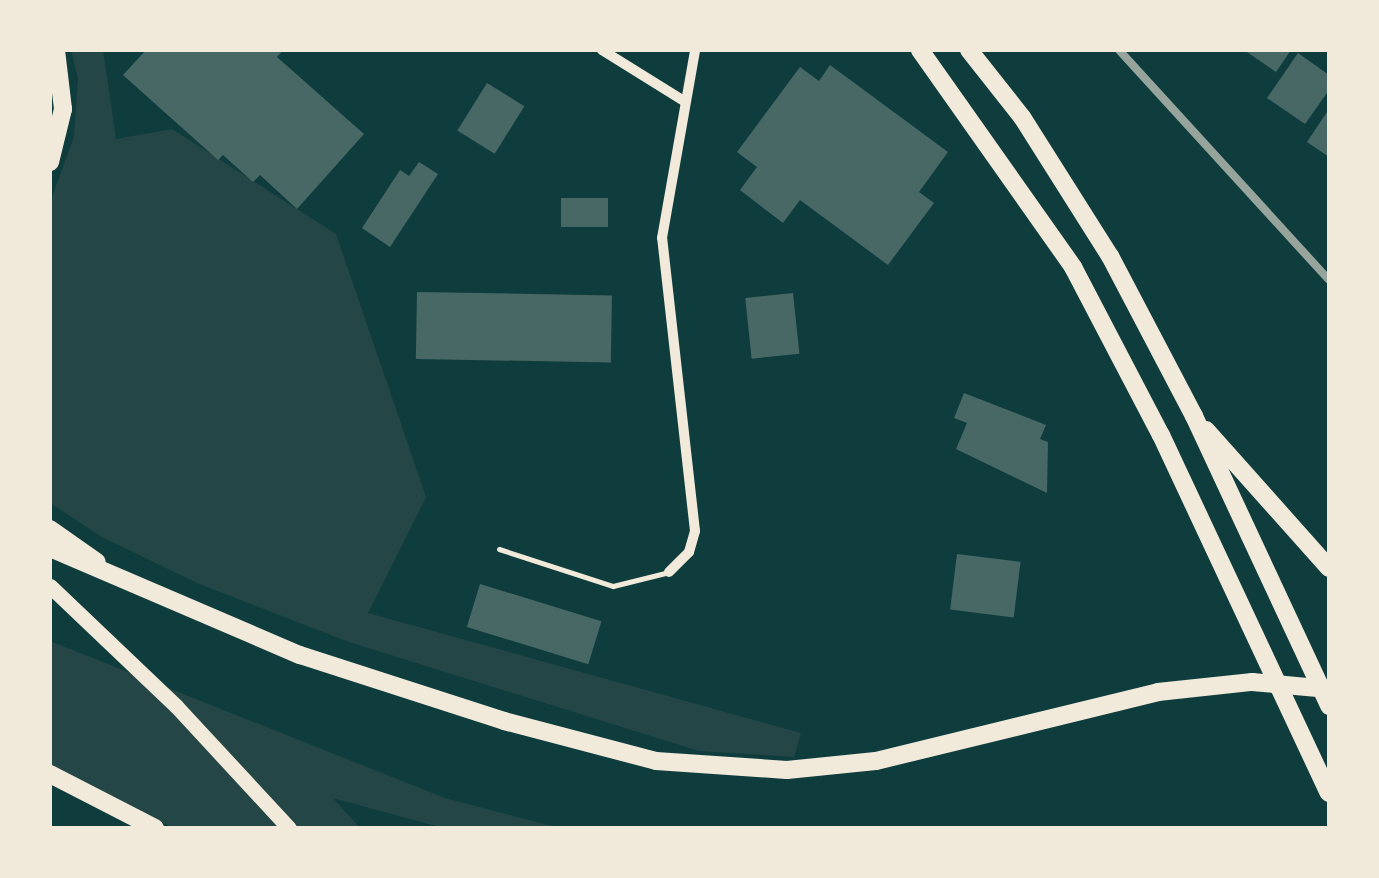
<!DOCTYPE html>
<style>
body{margin:0}
#map{position:relative;width:1379px;height:878px;overflow:hidden;background:#0f3d3e;font-family:Karla,sans-serif}
div>[style]{position:absolute}
.green>*{inset:0;background:#244646}
.building>*{inset:0;background:#486865;transform-origin:0 0}
.service>*{height:5px;margin:-2.5px;padding:0 2.5px;transform-origin:2.5px;border-radius:2.5px;background:#f1e9da}
.minor>*{height:10px;margin:-5px;padding:0 5px;transform-origin:5px;border-radius:5px;background:#f1e9da}
.primary>*{height:15px;margin:-7.5px;padding:0 7.5px;transform-origin:7.5px;border-radius:7.5px;background:#f1e9da}
.trunk>*{height:18px;margin:-9px;padding:0 9px;transform-origin:9px;border-radius:9px;background:#f1e9da}
.rail>*{height:8px;margin:-4px;padding:0 4px;transform-origin:4px;border-radius:4px;background:#97a49c}
span{translate:-50% -50%;white-space:nowrap;text-align:center;line-height:1.15;-webkit-text-stroke:8px #f1e9da;paint-order:stroke}
.frame{position:absolute;inset:0;border:52px solid #f1e9da;pointer-events:none}
</style>
<div id="map">
<div class="green">
<div style="clip-path:polygon(71px 50px,103px 50px,116px 139px,172px 129px,336px 234px,426px 497px,368px 613px,801px 733px,794px 757px,699px 751px,349px 642px,197px 583px,102px 537px,50px 503px,50px 202px,74px 137px,78px 78px)"></div>
<div style="clip-path:polygon(50px 641px,445px 798px,559px 828px,443px 828px,333px 798px,360px 828px,173px 828px,50px 765px)"></div>
</div>
<div class="building">
<div style="clip-path:polygon(146px 50px,283px 50px,277px 57px,364px 134px,297px 209px,260px 175px,253px 182px,223px 155px,218px 160px,123px 75px)"></div>
<div style="clip-path:polygon(1244px 50px,1291px 50px,1276px 72px)"></div>
<div style="clip-path:polygon(1298px 53px,1329px 75px,1329px 90px,1305px 124px,1267px 98px)"></div>
<div style="clip-path:polygon(830px 65px,948px 152px,919px 192px,934px 203px,888px 265px,800px 200px,783px 223px,740px 190px,757px 167px,737px 152px,800px 67px,819px 81px)"></div>
<div style="left:487px;top:83px;width:44px;height:56px;rotate:32deg"></div>
<div style="clip-path:polygon(1329px 109px,1329px 157px,1307px 142px)"></div>
<div style="clip-path:polygon(419px 162px,438px 174px,390px 247px,362px 228px,400px 170px,409px 176px)"></div>
<div style="left:608px;top:198px;width:29px;height:47px;rotate:90deg"></div>
<div style="left:417px;top:292px;width:195px;height:67px;rotate:1deg"></div>
<div style="left:793px;top:293px;width:61px;height:48px;rotate:84deg"></div>
<div style="clip-path:polygon(964px 393px,1046px 425px,1040px 439px,1048px 442px,1047px 493px,956px 449px,967px 423px,954px 418px)"></div>
<div style="left:957px;top:554px;width:64px;height:56px;rotate:7deg"></div>
<div style="left:480px;top:584px;width:127px;height:45px;rotate:17deg"></div>
</div>
<div class="service">
<div style="left:499px;top:549px;width:120px;rotate:18deg"></div>
<div style="left:613px;top:586px;width:58px;rotate:-14deg"></div>
</div>
<div class="minor">
<div style="left:602px;top:50px;width:97px;rotate:31.9deg"></div>
<div style="left:669px;top:572px;width:28px;rotate:-45deg"></div>
<div style="left:689px;top:552px;width:22px;rotate:-74deg"></div>
<div style="left:695px;top:531px;width:295px;rotate:-96.4deg"></div>
<div style="left:662px;top:238px;width:191px;rotate:-80deg"></div>
</div>
<div class="primary">
<div style="left:50px;top:586px;width:174px;rotate:43.6deg"></div>
<div style="left:176px;top:706px;width:166px;rotate:47.2deg"></div>
</div>
<div class="trunk">
<div style="left:920px;top:50px;width:266px;rotate:54.8deg"></div>
<div style="left:1073px;top:267px;width:190px;rotate:62.4deg"></div>
<div style="left:1161px;top:435px;width:395px;rotate:64.9deg"></div>
<div style="left:969px;top:50px;width:85px;rotate:51.7deg"></div>
<div style="left:1022px;top:117px;width:165px;rotate:57.7deg"></div>
<div style="left:1110px;top:256px;width:181px;rotate:62.3deg"></div>
<div style="left:1194px;top:416px;width:320px;rotate:65deg"></div>
<div style="left:50px;top:162px;width:55px;rotate:-76.2deg"></div>
<div style="left:63px;top:109px;width:59px;rotate:-96.8deg"></div>
<div style="left:1206px;top:430px;width:185px;rotate:48.3deg"></div>
<div style="left:50px;top:529px;width:57px;rotate:35.1deg"></div>
<div style="left:50px;top:548px;width:272px;rotate:23.2deg"></div>
<div style="left:300px;top:655px;width:214px;rotate:17.9deg"></div>
<div style="left:504px;top:721px;width:157px;rotate:14.7deg"></div>
<div style="left:656px;top:761px;width:131px;rotate:3.9deg"></div>
<div style="left:787px;top:770px;width:89px;rotate:-5.8deg"></div>
<div style="left:876px;top:761px;width:290px;rotate:-13.7deg"></div>
<div style="left:1158px;top:692px;width:95px;rotate:-6.1deg"></div>
<div style="left:1252px;top:682px;width:77px;rotate:5.2deg"></div>
<div style="left:50px;top:774px;width:118px;rotate:27.2deg"></div>
</div>
<div class="rail">
<div style="left:1119px;top:50px;width:311px;rotate:47.6deg"></div>
</div>
<div class="frame"></div>
</div>
